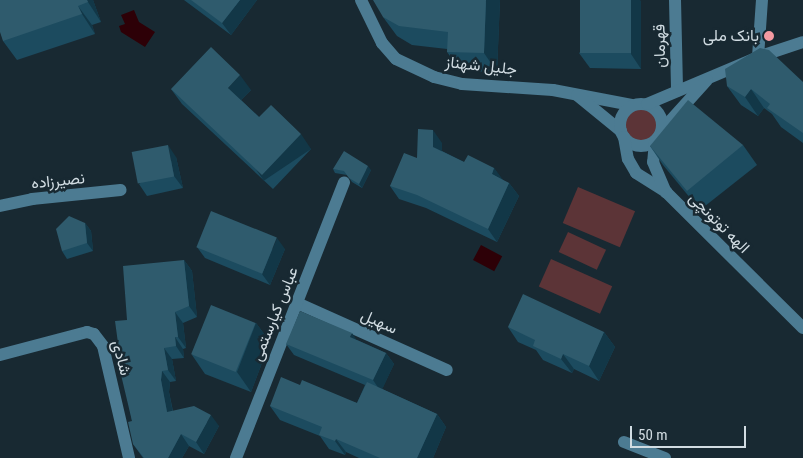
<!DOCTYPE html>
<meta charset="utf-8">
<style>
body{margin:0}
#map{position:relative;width:803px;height:458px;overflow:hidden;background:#182932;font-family:"Roboto Condensed",Vazirmatn,sans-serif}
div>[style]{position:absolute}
.green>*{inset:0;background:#5c3437;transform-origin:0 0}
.round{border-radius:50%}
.water>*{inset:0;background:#2d0007;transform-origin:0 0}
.minor>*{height:12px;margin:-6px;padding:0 6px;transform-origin:6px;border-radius:6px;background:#4c7b92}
.minor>.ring{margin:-6px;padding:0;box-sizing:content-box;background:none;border:12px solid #4c7b92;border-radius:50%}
.wall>*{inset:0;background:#1c4b5f}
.shaded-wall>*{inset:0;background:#123747;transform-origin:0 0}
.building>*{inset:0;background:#2f5b6d;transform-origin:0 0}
.dots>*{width:14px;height:14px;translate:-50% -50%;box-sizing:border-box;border:2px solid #182932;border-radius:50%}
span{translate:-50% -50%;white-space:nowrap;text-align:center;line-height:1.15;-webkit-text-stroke:5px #182932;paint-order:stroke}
.poi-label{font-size:16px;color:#d1dce2}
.right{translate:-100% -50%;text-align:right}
.street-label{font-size:16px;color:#d1dce2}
.scale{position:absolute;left:630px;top:426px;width:116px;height:22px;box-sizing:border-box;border:2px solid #d1dce2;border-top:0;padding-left:6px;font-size:15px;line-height:18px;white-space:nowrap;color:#d1dce2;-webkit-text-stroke:4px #182932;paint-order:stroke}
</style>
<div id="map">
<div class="green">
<div class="round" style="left:624px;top:108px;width:34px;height:34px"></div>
<div style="left:578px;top:187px;width:62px;height:39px;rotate:23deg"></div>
<div style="left:568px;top:232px;width:42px;height:22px;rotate:25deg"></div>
<div style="left:551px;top:259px;width:67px;height:30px;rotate:24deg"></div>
</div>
<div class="water">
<div style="clip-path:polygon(134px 10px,139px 22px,155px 32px,145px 47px,121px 32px,119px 26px,125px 24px,121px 15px)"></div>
<div style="left:481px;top:245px;width:24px;height:17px;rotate:28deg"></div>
</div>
<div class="minor">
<div style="left:361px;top:0;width:48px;rotate:64deg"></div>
<div style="left:382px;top:43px;width:21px;rotate:49deg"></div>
<div style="left:396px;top:59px;width:42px;rotate:25.3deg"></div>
<div style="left:434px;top:77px;width:29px;rotate:14deg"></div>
<div style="left:462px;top:84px;width:91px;rotate:3.8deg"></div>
<div style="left:553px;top:90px;width:80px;rotate:10.8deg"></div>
<div style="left:675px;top:0;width:91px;rotate:88.7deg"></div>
<div style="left:758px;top:57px;width:57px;rotate:-86deg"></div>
<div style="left:577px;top:95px;width:57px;rotate:39.3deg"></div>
<div class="ring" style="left:620px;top:104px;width:30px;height:30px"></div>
<div style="left:647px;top:104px;width:121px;rotate:-22.9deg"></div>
<div style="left:758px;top:57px;width:47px;rotate:-18.4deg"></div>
<div style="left:662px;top:130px;width:67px;rotate:-48deg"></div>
<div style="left:624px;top:137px;width:22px;rotate:80deg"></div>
<div style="left:628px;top:159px;width:16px;rotate:60deg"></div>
<div style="left:636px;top:173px;width:36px;rotate:32deg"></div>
<div style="left:666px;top:192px;width:193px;rotate:44.8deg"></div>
<div style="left:655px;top:141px;width:21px;rotate:95deg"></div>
<div style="left:653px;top:162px;width:33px;rotate:67deg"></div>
<div style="left:0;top:206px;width:33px;rotate:-12deg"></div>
<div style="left:32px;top:199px;width:89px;rotate:-5.8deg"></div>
<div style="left:297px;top:303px;width:164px;rotate:24.1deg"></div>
<div style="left:0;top:355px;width:90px;rotate:-14.8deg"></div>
<div style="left:87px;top:332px;width:7px;rotate:16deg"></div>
<div style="left:94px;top:334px;width:15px;rotate:53deg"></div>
<div style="left:103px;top:346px;width:115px;rotate:76.9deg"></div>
<div style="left:624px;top:442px;width:44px;rotate:21.3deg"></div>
<div style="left:236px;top:458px;width:296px;rotate:-68.6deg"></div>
</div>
<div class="wall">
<div style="clip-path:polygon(0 0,93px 0,101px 22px,92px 25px,95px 34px,17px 60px,3px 41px)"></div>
<div style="clip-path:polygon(184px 0,257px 0,231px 35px)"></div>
<div style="clip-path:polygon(500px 0,497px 72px,461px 71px,447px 52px,447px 49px,412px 45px,397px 36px,383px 17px)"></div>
<div style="clip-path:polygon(641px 1px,641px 69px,590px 68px,579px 53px)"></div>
<div style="clip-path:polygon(803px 82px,803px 143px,781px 127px,772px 114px,764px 108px,758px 116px,741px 105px,727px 86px)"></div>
<div style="clip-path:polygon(171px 89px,251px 90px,241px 100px,259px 117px,311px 149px,273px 189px,182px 104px)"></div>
<div style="clip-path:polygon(442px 143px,442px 151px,464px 162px,494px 168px,502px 180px,509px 183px,519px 196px,497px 242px,426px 208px,399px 199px,390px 186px,417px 158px)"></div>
<div style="clip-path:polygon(743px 145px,757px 165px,700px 210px,663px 165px,650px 146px)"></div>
<div style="clip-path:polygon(176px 157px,183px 188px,147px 196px,139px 184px)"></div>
<div style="clip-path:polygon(333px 169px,371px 170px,362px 188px,352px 182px,347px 175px,335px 173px)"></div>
<div style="clip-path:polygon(85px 223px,91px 231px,93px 251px,67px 259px,62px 251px)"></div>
<div style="clip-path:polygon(197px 247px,285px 249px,270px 285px,205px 258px)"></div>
<div style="clip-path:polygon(184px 260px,192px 271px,197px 317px,183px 323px,186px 348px,183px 349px,184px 358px,172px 359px,176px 381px,170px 382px,169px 392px,173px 411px,219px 426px,204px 454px,189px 446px,182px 458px,143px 458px,133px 444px,132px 421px,120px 358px,127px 320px)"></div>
<div style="clip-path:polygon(256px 323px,270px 342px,251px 392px,205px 374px,192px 355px)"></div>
<div style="clip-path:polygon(508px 327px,604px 332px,615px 347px,599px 381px,574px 369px,572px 373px,543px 360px,536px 350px,518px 342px)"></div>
<div style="clip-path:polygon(357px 340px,386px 353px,394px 364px,382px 389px,437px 414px,446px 427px,433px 458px,359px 458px,346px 452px,345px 455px,329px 449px,320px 436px,280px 420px,270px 406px,300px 385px,357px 403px,365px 385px,294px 355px,286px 344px)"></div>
</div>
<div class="shaded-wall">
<div style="clip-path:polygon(87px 0,93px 0,101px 22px,88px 2px)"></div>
<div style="clip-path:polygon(240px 0,257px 0,231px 35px,222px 23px)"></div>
<div style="clip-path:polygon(486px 0,500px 0,497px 72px,484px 53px)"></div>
<div style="clip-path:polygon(631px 0,640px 0,641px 1px,641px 69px,631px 54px)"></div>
<div style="clip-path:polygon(78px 6px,92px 25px,95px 34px,82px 14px)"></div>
<div style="clip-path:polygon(240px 75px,251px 90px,238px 103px,228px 88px)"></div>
<div style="clip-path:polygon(751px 89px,764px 108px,758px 116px,745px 97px)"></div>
<div style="clip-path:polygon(433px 130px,442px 143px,442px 160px,433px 147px)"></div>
<div style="left:301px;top:134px;width:18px;height:57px;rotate:56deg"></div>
<div style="clip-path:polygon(168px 145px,176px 157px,183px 188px,174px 176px)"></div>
<div style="clip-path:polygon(368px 166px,371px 170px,362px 188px,359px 184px)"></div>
<div style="clip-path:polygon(494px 168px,504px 181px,492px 174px)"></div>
<div style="clip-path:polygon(509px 183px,519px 196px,497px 242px,488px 229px)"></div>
<div style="clip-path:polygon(85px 223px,91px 231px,93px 251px,87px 243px)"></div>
<div style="clip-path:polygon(277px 238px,285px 249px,270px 285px,262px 274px)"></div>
<div style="clip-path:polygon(184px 260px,192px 271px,197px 317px,189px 306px)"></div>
<div style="clip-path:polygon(175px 312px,183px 323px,186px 348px,178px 337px)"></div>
<div style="clip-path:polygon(256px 323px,270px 342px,251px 392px,237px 372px)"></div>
<div style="clip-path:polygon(604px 332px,615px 347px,599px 381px,589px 366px)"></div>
<div style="clip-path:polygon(352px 333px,360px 345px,350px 337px)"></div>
<div style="clip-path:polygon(175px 337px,183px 349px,184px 358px,176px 346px)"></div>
<div style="clip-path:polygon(164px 348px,172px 359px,176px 381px,168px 370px)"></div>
<div style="clip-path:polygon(386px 353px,394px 364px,381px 392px,373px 380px)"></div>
<div style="clip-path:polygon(563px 354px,574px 369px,572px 373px,561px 359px)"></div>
<div style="clip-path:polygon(162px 371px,170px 382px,169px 392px,175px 424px,167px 412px,161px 380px)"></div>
<div style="clip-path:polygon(437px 414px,446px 427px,433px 458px,417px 458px)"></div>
<div style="clip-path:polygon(211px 415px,219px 426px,204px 454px,196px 442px)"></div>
<div style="clip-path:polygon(181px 434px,189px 446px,182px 458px,168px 458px)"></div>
<div style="clip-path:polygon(336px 439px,346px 452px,345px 455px,335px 441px)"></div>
</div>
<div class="building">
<div style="clip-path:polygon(0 0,87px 0,88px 2px,78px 6px,82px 14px,3px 41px,0 32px)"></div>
<div style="clip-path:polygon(191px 0,240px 0,222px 23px)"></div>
<div style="clip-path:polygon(373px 0,486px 0,484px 53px,447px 52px,448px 32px,399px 26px,383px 17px)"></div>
<div style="left:580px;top:0;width:51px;height:53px"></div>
<div style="clip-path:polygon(211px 47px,240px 75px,228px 88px,259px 117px,271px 105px,301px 134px,262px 175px,171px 89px)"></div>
<div style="clip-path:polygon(760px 48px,769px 50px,803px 82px,803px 133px,767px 108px,770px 104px,751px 89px,745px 97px,727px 86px,725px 69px)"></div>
<div style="clip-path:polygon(688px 100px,743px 145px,687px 191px,650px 146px)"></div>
<div style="clip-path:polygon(418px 129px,433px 130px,433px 147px,464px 162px,468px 155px,494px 168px,492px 174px,509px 183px,488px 229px,417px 195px,390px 186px,404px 153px,417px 158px)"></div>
<div style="left:168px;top:145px;width:32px;height:37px;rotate:79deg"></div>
<div style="clip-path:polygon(344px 151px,368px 166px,359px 184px,349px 178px,344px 171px,333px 169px)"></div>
<div style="left:211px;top:211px;width:71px;height:39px;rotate:22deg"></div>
<div style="clip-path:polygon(69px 216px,85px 223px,87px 243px,62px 251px,56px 229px)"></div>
<div style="clip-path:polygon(184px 260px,189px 306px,175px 312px,178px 337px,175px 337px,176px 346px,164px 348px,168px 370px,162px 371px,161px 380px,167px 412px,194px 406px,211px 415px,196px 442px,181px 434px,168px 458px,144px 458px,133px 444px,128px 422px,132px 421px,117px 358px,120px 358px,115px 321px,127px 320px,123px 266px)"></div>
<div style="clip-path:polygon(523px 294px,604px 332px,589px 366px,563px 354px,561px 359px,533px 346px,535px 340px,508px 327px)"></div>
<div style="left:211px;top:305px;width:48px;height:53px;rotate:22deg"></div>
<div style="clip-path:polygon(300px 311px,352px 333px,350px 337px,386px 353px,373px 380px,286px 344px)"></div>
<div style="clip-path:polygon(281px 377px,300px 385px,302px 380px,357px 403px,367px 382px,437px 414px,417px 458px,380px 458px,336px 439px,335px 441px,319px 435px,322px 427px,270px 406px)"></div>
</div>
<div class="dots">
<div style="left:769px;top:36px;background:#f49aa1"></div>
</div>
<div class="poi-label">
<span class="right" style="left:759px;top:36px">بانک ملی</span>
</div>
<div class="street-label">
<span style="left:660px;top:46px;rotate:-91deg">قهرمان</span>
<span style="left:481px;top:66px;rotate:6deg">جلیل شهناز</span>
<span style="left:58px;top:181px;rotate:-6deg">نصیرزاده</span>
<span style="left:719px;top:223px;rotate:45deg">الهه توتونچی</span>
<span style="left:275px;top:314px;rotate:-68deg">عباس کیارستمی</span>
<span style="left:379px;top:322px;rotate:24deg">سهیل</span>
<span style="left:121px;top:358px;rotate:75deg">شادی</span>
</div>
<div class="scale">50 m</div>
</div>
